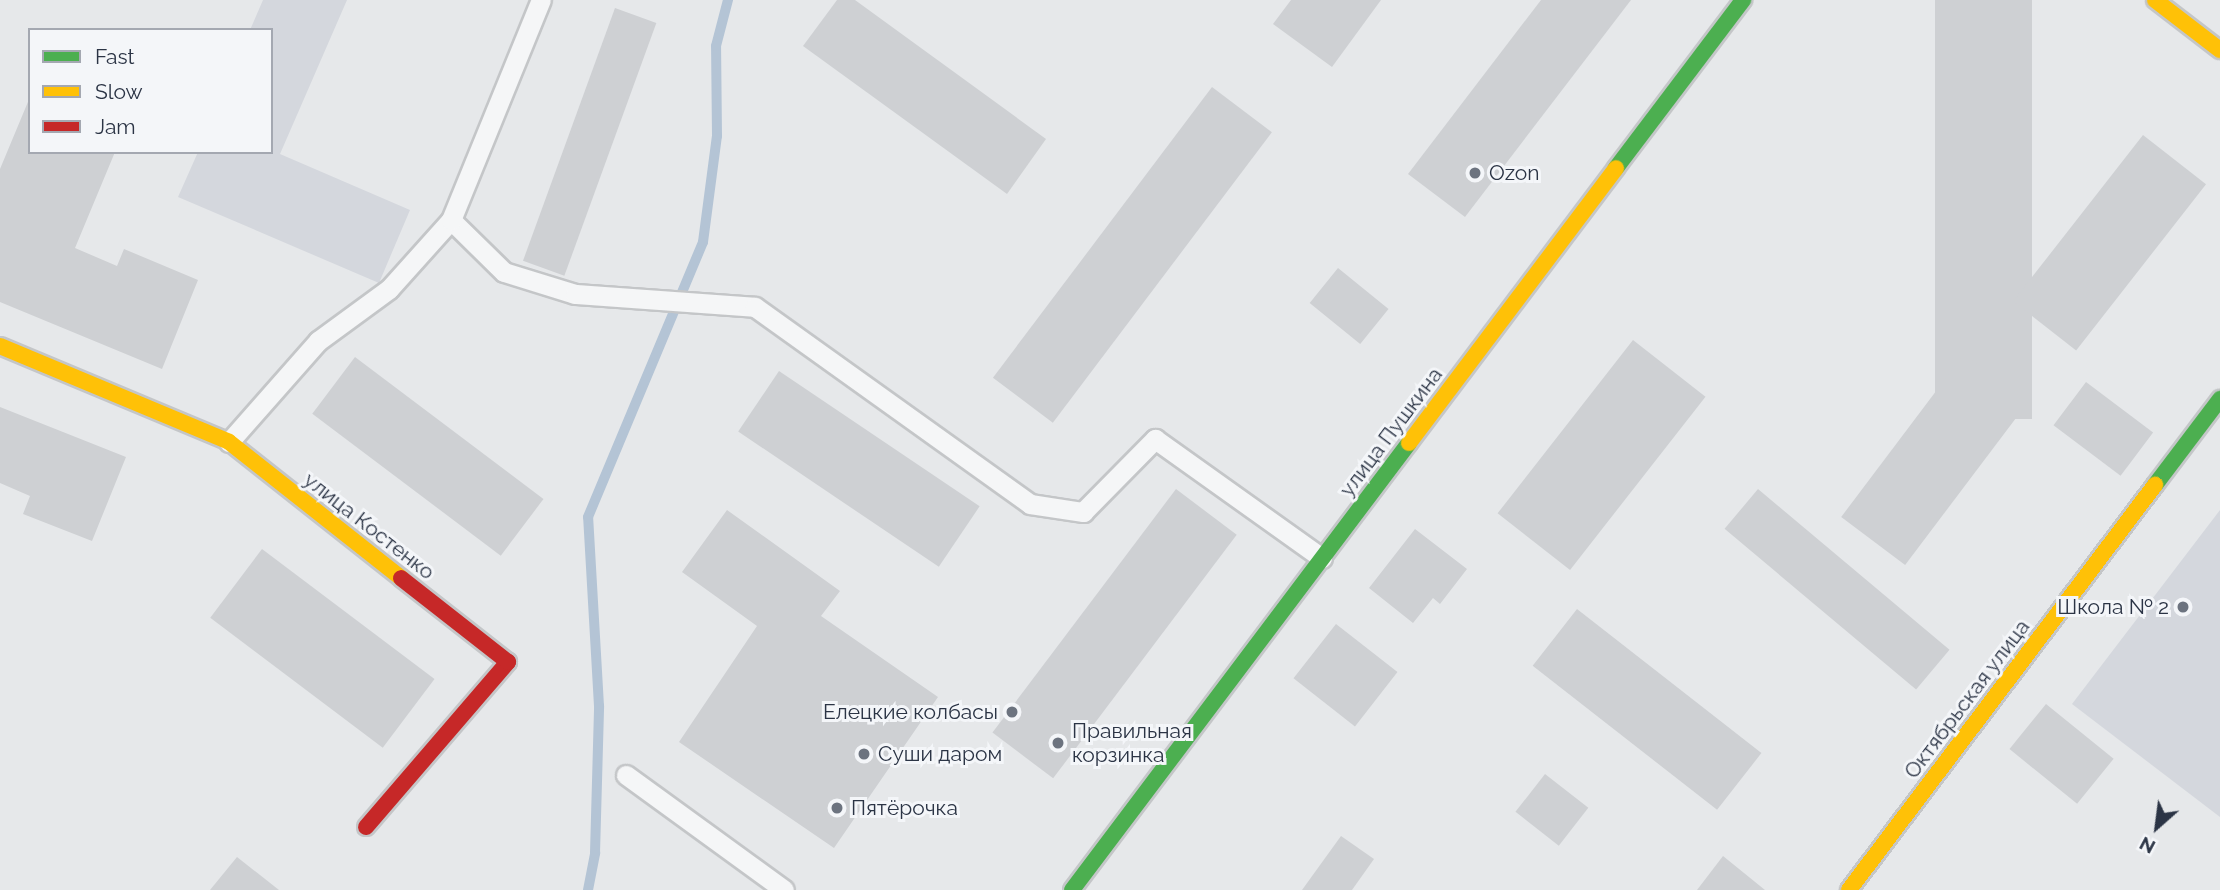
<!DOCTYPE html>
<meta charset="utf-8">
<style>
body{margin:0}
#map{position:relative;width:2220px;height:890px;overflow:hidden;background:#e6e8ea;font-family:Raleway,sans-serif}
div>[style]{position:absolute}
.built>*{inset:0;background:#d4d7dd}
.stream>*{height:10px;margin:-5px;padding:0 5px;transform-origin:5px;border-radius:5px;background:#b4c4d5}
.building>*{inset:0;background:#ced0d3;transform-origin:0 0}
.roads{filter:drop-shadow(2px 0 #c4c6c8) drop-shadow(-2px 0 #c4c6c8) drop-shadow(0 2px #c4c6c8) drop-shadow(0 -2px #c4c6c8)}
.lane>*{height:19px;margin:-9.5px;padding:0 9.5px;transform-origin:9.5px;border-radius:9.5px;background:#f5f6f7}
.fast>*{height:16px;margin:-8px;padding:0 8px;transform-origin:8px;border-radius:8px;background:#4caf50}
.slow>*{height:16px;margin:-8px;padding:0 8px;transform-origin:8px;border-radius:8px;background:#ffc107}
.jam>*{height:16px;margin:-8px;padding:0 8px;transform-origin:8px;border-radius:8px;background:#c62828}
.dots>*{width:19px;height:19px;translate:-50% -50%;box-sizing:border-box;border:4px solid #f4f6f9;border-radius:50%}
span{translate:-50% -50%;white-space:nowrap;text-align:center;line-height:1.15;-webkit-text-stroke:6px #f4f6f9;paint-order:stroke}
.poi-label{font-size:21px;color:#2b3445}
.left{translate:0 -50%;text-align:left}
.right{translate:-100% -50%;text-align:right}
.street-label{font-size:21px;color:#2b3445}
.legend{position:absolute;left:28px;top:28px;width:245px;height:126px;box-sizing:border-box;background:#f4f6f9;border:2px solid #a4a8b1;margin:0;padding:9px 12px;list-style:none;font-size:21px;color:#2b3445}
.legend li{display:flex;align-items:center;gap:14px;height:35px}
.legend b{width:35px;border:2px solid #a4a8b1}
.north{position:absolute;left:2122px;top:792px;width:70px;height:70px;-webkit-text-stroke:5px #f4f6f9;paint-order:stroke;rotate:208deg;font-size:19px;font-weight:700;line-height:28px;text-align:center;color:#2b3445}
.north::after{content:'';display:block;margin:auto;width:24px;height:32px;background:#2b3445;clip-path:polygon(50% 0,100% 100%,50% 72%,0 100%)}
</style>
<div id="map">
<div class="built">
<div style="clip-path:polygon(263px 0,347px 0,280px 154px,410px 210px,379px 283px,178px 197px,198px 152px,271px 152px,271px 30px,250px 30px)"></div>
<div style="clip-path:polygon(2220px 510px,2220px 817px,2072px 704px)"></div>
</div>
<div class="stream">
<div style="left:588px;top:890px;width:38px;rotate:-79deg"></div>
<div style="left:595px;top:853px;width:147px;rotate:-88.4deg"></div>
<div style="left:599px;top:706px;width:189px;rotate:-93.3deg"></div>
<div style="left:588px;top:517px;width:298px;rotate:-67.3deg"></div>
<div style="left:703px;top:242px;width:107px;rotate:-82.5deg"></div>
<div style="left:717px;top:136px;width:90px;rotate:-90.6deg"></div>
<div style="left:716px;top:46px;width:48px;rotate:-75.4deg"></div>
</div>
<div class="building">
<div style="clip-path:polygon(837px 0,855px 0,1046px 139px,1007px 194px,803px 46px)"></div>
<div style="clip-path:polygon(1291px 0,1381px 0,1332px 67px,1273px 24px)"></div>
<div style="clip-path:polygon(1541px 0,1631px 0,1465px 217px,1408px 174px)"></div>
<div style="left:1935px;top:0;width:97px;height:419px"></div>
<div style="left:615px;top:8px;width:44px;height:269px;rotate:20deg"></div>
<div style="left:1212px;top:87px;width:75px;height:364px;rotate:37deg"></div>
<div style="clip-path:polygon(30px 97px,30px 152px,115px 152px,75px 248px,117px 266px,124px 249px,198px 280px,162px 369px,0 302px,0 169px)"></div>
<div style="left:2143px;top:135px;width:80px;height:211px;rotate:38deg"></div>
<div style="left:1338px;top:268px;width:65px;height:45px;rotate:39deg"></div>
<div style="left:1633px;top:340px;width:92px;height:220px;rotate:38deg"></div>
<div style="left:1964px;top:354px;width:80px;height:204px;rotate:37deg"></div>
<div style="left:355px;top:357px;width:236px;height:71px;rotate:37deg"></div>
<div style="left:779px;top:371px;width:242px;height:73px;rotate:34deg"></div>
<div style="left:2086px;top:382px;width:84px;height:54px;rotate:37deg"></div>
<div style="clip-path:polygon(0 407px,126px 457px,92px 541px,23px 514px,30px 496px,0 483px)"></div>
<div style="left:1176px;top:489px;width:76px;height:305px;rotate:37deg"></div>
<div style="left:1758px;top:489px;width:250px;height:52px;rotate:40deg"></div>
<div style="clip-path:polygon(727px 510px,840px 591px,821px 616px,938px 697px,834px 848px,679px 742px,757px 626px,682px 572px)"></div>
<div style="clip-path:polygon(1415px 529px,1467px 569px,1440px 604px,1433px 598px,1413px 623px,1369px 588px)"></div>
<div style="left:262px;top:549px;width:216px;height:86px;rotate:37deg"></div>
<div style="left:1577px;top:609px;width:234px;height:72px;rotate:38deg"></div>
<div style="left:1336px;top:624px;width:78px;height:69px;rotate:38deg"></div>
<div style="left:2046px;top:704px;width:87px;height:58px;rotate:39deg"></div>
<div style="left:1545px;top:774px;width:55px;height:48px;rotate:38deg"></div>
<div style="clip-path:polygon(1341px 836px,1374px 859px,1352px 890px,1302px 890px)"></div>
<div style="clip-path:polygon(1723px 856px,1765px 890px,1697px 890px)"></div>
<div style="clip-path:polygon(237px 857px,279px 890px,210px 890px)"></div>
</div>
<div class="roads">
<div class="lane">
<div style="left:451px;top:220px;width:74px;rotate:44.5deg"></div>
<div style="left:504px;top:272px;width:74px;rotate:17.2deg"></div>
<div style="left:575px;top:294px;width:180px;rotate:4.1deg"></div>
<div style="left:755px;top:307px;width:338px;rotate:35.6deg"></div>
<div style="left:1030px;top:504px;width:54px;rotate:8.6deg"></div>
<div style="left:1083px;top:512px;width:103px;rotate:-45.4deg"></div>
<div style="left:1155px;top:439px;width:205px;rotate:35.5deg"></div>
<div style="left:229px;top:442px;width:135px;rotate:-48.6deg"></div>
<div style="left:318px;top:341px;width:88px;rotate:-36.2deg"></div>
<div style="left:389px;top:289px;width:93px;rotate:-48.1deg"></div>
<div style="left:451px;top:220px;width:238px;rotate:-67.8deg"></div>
<div style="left:626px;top:775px;width:195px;rotate:36deg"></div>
</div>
<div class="fast">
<div style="left:1616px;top:168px;width:211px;rotate:-52.9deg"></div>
<div style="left:2155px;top:485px;width:108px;rotate:-52.9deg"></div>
<div style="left:1072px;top:890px;width:560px;rotate:-52.99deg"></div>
</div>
<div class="slow">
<div style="left:2155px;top:0;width:82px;rotate:37.6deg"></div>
<div style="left:0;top:346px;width:248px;rotate:22.7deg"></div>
<div style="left:229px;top:442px;width:219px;rotate:38.3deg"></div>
<div style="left:1409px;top:443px;width:344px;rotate:-53deg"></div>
<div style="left:1849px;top:890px;width:508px;rotate:-52.93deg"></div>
</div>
<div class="jam">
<div style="left:366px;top:827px;width:218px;rotate:-49.3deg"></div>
<div style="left:508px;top:662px;width:136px;rotate:-141.9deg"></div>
</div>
</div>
<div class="dots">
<div style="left:1475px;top:173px;background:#6c737f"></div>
<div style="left:2183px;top:607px;background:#6c737f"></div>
<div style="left:1012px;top:712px;background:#6c737f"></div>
<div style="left:1058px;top:743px;background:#6c737f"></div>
<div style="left:864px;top:754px;background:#6c737f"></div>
<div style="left:837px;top:808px;background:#6c737f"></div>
</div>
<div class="poi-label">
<span class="left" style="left:1489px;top:173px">Ozon</span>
<span class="right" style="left:2169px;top:607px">Школа № 2</span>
<span class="right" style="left:998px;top:712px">Елецкие колбасы</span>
<span class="left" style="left:1072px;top:743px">Правильная<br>корзинка</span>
<span class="left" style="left:878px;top:754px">Суши даром</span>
<span class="left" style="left:851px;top:808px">Пятёрочка</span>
</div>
<div class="street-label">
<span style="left:1391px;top:432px;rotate:-53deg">улица Пушкина</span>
<span style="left:369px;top:526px;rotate:38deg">улица Костенко</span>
<span style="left:1967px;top:699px;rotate:-53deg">Октябрьская улица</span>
</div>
<ul class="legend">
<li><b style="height:9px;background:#4caf50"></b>Fast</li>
<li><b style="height:9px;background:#ffc107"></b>Slow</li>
<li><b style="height:9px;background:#c62828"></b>Jam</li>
</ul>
<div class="north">N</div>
</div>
